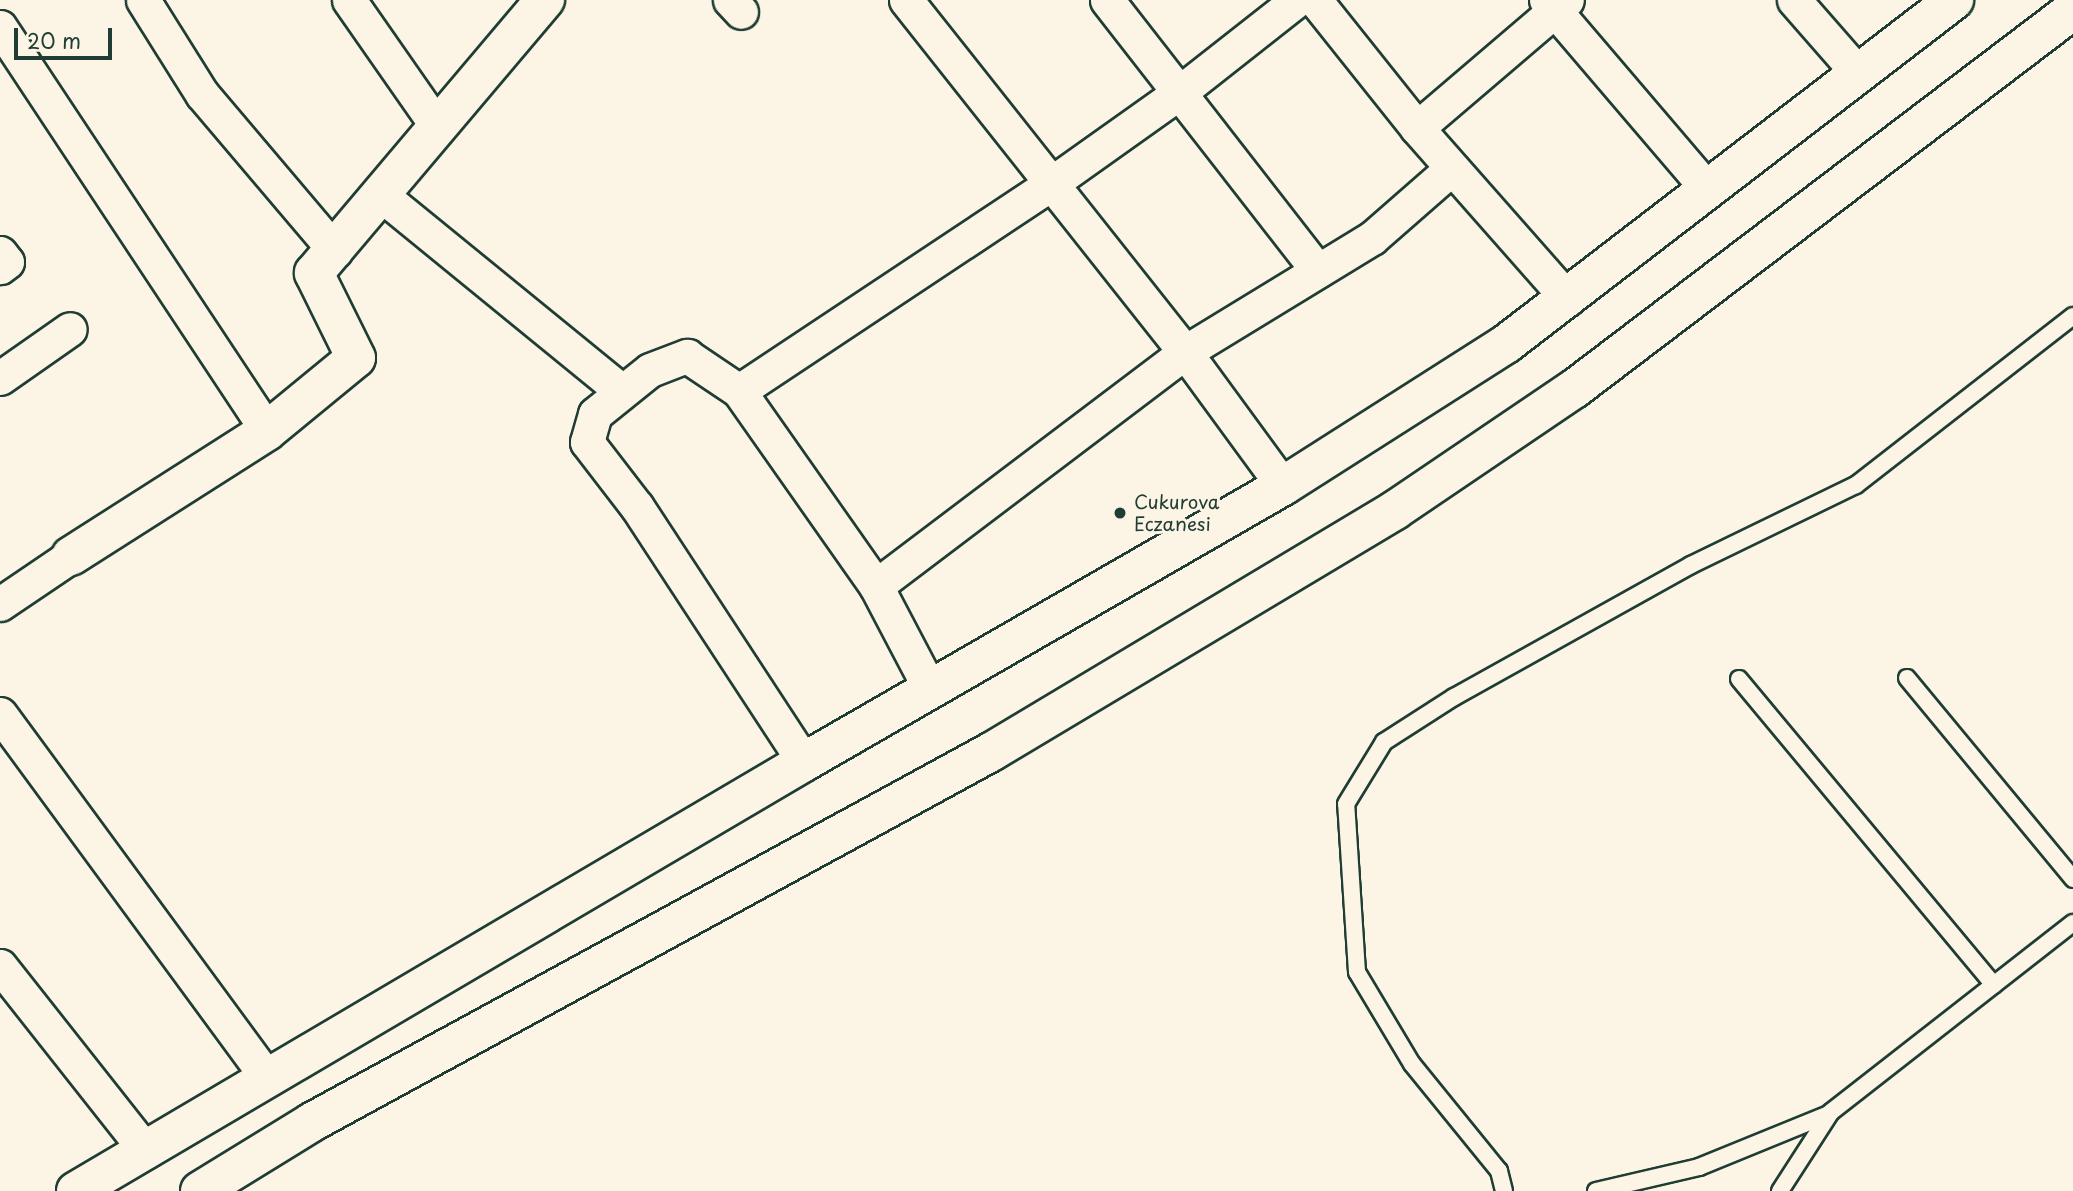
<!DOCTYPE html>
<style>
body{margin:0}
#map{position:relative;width:2073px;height:1191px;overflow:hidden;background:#fcf5e5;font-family:"Playpen Sans",sans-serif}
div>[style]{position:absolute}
.roads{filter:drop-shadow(2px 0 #1f3d34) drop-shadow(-2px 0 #1f3d34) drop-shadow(0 2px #1f3d34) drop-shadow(0 -2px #1f3d34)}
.lane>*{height:16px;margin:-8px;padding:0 8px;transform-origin:8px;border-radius:8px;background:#fcf5e5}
.street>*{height:33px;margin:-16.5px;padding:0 16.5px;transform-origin:16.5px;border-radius:16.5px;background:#fcf5e5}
.secondary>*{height:38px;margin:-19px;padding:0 19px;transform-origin:19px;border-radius:19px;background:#fcf5e5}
.dots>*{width:19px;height:19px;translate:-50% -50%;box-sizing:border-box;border:4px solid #fcf5e5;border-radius:50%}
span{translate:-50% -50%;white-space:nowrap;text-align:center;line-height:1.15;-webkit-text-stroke:6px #fcf5e5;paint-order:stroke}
.poi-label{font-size:19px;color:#1f3d34}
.left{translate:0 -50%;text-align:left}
.scale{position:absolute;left:14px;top:28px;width:98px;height:32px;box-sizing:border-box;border:4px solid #1f3d34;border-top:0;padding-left:9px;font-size:21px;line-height:24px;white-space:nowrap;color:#1f3d34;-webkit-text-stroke:5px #fcf5e5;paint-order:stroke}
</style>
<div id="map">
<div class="roads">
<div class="lane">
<div style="left:1907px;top:678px;width:261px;rotate:50.4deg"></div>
<div style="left:1739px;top:679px;width:398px;rotate:50.2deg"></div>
<div style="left:1504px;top:1191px;width:21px;rotate:-104deg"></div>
<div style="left:1499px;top:1171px;width:138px;rotate:-129.1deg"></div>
<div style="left:1412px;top:1064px;width:107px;rotate:-120.9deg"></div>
<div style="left:1357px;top:972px;width:168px;rotate:-93.7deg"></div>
<div style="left:1346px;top:804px;width:73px;rotate:-58.5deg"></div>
<div style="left:1384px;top:742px;width:83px;rotate:-32.7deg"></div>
<div style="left:1454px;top:697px;width:271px;rotate:-29.1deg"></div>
<div style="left:1691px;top:565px;width:183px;rotate:-25.9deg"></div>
<div style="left:1856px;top:485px;width:275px;rotate:-37.9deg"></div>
<div style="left:1596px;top:1191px;width:106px;rotate:-13.1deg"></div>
<div style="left:1699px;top:1167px;width:140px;rotate:-22.2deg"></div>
<div style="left:1780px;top:1191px;width:94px;rotate:-57.2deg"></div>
<div style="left:1831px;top:1112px;width:307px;rotate:-38deg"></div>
</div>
<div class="street">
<div style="left:143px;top:0;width:111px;rotate:57.9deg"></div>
<div style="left:202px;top:94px;width:206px;rotate:49.7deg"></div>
<div style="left:349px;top:0;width:154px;rotate:55.1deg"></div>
<div style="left:730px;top:0;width:16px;rotate:47deg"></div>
<div style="left:906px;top:0;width:449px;rotate:51.6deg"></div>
<div style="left:1185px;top:352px;width:166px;rotate:53.8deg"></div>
<div style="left:1107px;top:0;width:343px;rotate:52.1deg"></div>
<div style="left:1315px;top:0;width:164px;rotate:51.4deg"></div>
<div style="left:1417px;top:128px;width:228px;rotate:48.6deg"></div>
<div style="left:1546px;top:0;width:250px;rotate:49.5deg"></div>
<div style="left:1794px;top:0;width:96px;rotate:48.8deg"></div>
<div style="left:0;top:27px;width:484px;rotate:56.5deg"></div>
<div style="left:1417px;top:128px;width:197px;rotate:-40.5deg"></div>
<div style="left:380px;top:194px;width:310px;rotate:39.2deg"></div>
<div style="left:0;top:253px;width:11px;rotate:52deg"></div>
<div style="left:7px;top:262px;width:9px;rotate:144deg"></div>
<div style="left:0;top:378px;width:85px;rotate:-35deg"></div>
<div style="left:739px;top:391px;width:376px;rotate:-33.6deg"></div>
<div style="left:1052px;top:183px;width:157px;rotate:-35.4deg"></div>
<div style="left:1180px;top:92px;width:149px;rotate:-38.2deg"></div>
<div style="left:876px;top:586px;width:388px;rotate:-37.1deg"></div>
<div style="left:1185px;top:352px;width:219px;rotate:-31.4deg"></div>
<div style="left:1372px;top:238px;width:106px;rotate:-41.2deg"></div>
<div style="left:0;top:604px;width:86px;rotate:-34.1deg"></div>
<div style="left:0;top:714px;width:451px;rotate:53.7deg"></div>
<div style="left:804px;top:762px;width:305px;rotate:-123.2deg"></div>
<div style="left:637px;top:507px;width:82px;rotate:-127.6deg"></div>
<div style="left:587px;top:442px;width:29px;rotate:-74deg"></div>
<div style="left:595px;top:414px;width:70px;rotate:-38.7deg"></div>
<div style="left:650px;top:370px;width:40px;rotate:-21deg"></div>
<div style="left:687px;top:356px;width:63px;rotate:33.9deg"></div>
<div style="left:739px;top:391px;width:238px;rotate:54.9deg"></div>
<div style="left:876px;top:586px;width:116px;rotate:62.3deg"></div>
<div style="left:0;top:966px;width:236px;rotate:51.7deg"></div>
</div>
<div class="secondary">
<div style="left:71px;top:556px;width:232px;rotate:-32.5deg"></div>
<div style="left:267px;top:431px;width:115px;rotate:-39.4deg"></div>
<div style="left:356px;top:358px;width:95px;rotate:-116.3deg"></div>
<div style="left:314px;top:273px;width:358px;rotate:-49.8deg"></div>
<div style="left:76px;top:1191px;width:845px;rotate:-30.51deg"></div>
<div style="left:804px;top:762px;width:553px;rotate:-29.95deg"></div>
<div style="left:1283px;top:486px;width:264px;rotate:-32.5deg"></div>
<div style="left:1506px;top:344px;width:565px;rotate:-37.52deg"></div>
<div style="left:200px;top:1191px;width:132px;rotate:-31.6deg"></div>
<div style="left:312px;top:1122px;width:773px;rotate:-28.59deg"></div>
<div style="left:991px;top:752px;width:471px;rotate:-30.9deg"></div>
<div style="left:1395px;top:510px;width:216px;rotate:-34.1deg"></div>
<div style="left:1574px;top:389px;width:627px;rotate:-37.22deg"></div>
</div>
</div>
<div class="dots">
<div style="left:1120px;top:513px;background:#1f3d34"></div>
</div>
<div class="poi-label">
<span class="left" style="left:1134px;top:513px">Cukurova<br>Eczanesi</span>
</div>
<div class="scale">20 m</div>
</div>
